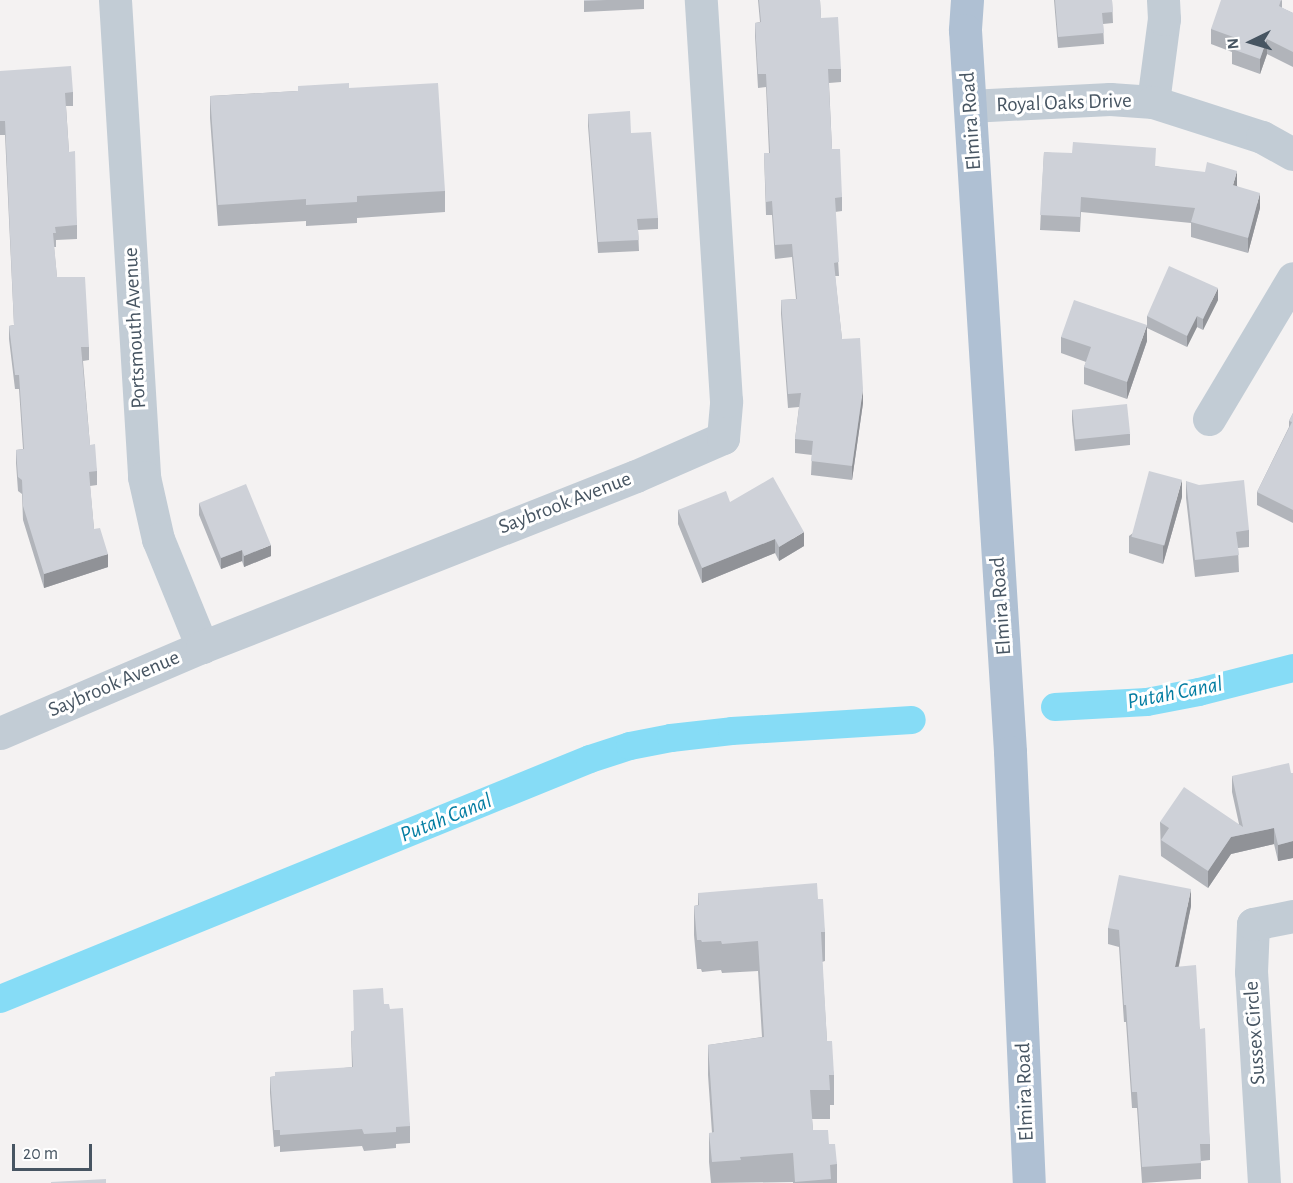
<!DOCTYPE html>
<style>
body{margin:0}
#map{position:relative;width:1293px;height:1183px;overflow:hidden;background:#f4f2f2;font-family:"Alegreya Sans",sans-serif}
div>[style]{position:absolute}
.canal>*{height:28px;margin:-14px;padding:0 14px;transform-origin:14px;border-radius:14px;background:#86dcf6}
.minor>*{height:33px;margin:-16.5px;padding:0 16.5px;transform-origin:16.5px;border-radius:16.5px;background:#c2ccd5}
.major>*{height:33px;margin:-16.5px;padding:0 16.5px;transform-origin:16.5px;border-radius:16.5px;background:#afc0d3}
.wall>*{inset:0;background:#b1b4ba}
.shaded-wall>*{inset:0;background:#909297}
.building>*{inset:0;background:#ced1d8;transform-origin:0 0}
span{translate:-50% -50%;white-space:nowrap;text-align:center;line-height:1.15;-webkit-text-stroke:6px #fff;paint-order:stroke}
.street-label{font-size:21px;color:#475562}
.water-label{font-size:22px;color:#037da2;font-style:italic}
.north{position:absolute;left:1221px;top:12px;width:60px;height:60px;-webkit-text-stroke:4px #fff;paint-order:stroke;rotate:265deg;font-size:16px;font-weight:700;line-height:24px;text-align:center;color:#475562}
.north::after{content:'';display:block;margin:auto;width:21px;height:27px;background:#475562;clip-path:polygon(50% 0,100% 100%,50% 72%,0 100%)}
.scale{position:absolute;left:12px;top:1144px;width:80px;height:27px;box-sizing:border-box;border:3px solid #475562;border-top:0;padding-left:8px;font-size:18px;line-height:21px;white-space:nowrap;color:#475562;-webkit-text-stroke:4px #fff;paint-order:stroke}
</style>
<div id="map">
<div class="canal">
<div style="left:1055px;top:707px;width:92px;rotate:-3.1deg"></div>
<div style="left:1147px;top:702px;width:53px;rotate:-10.9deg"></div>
<div style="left:1199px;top:692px;width:97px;rotate:-14.3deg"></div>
<div style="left:0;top:999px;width:637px;rotate:-22.14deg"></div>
<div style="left:590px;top:759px;width:42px;rotate:-18deg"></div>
<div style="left:630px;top:746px;width:42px;rotate:-11deg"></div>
<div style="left:671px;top:738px;width:61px;rotate:-6.5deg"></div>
<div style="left:732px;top:731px;width:180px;rotate:-3.5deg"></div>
</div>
<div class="minor">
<div style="left:115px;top:0;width:478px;rotate:86.5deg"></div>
<div style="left:144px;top:477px;width:64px;rotate:77.3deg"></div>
<div style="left:158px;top:539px;width:117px;rotate:67.8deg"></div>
<div style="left:1153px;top:102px;width:84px;rotate:-82.5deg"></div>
<div style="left:1164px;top:19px;width:19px;rotate:-93deg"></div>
<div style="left:970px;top:106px;width:140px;rotate:-2.9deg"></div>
<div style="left:1110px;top:99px;width:43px;rotate:4deg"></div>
<div style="left:1153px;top:102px;width:114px;rotate:17.8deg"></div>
<div style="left:1262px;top:137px;width:35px;rotate:29deg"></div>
<div style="left:1209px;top:419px;width:164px;rotate:-59.2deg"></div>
<div style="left:0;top:733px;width:220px;rotate:-23.1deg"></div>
<div style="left:202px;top:647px;width:466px;rotate:-21.5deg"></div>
<div style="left:636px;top:476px;width:95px;rotate:-23.6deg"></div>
<div style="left:723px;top:438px;width:37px;rotate:-85deg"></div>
<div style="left:726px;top:401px;width:402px;rotate:-93.6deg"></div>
<div style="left:1264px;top:1183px;width:211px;rotate:-93.5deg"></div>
<div style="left:1251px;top:972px;width:48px;rotate:-87.6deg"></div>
<div style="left:1253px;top:924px;width:41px;rotate:-11.3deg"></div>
</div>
<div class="major">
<div style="left:967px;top:0;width:30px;rotate:94deg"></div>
<div style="left:965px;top:30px;width:723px;rotate:86.43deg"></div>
<div style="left:1010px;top:752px;width:431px;rotate:87.5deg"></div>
</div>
<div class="wall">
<div style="clip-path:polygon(584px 0,644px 0,644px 9px,584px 12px)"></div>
<div style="clip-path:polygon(758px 0,820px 0,821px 18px,841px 69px,841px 82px,829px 83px,832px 149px,842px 197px,842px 211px,835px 212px,839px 276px,835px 276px,842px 339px,863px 403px,852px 480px,811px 475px,812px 455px,795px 453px,795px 439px,799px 407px,788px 408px,781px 314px,781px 300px,796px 299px,792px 257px,775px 259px,772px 215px,766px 215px,764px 153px,769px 153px,766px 87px,758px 88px,755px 36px,755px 23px,760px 22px)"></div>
<div style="clip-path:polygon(1054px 0,1112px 0,1113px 23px,1103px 24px,1104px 44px,1058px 48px)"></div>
<div style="clip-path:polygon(1282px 0,1282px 8px,1293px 13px,1293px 67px,1267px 54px,1260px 74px,1232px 64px,1232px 52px,1211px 44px,1211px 29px)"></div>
<div style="clip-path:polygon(0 71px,73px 92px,73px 106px,66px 106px,69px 152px,77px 225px,77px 239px,56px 240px,56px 247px,54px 247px,57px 277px,89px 347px,89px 360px,83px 361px,90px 445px,97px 471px,97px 485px,90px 486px,94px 529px,108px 567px,44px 588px,23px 520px,22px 494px,18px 491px,16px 463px,16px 450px,23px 449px,19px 389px,15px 389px,9px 339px,9px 326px,14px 325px,5px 135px,0 135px)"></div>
<div style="clip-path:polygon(349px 88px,445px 191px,445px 212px,357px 218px,357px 223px,306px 226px,306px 221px,218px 226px,210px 118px,210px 96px)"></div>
<div style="clip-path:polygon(588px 114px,631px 133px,658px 218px,658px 229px,638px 230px,639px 251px,598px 253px,588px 126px)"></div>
<div style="clip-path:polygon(1044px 152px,1156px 166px,1237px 186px,1260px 208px,1248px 253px,1191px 237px,1191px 223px,1081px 212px,1080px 232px,1040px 230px)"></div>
<div style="clip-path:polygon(1218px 300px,1203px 330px,1197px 327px,1187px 347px,1147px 328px,1147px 316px)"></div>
<div style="clip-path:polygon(1061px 337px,1147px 341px,1127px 399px,1084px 384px,1084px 367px,1086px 362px,1061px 353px)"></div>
<div style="clip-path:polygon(1072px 410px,1130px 434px,1130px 445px,1075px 451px,1072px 421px)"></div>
<div style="clip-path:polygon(1293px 413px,1293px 523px,1257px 505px,1257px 492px,1289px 427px,1289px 421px)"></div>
<div style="clip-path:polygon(1186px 481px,1249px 530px,1249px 547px,1238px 548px,1239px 572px,1195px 577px,1186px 498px)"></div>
<div style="clip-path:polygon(1182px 497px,1163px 564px,1129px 553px,1129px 536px)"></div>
<div style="clip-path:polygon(730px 502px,804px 546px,779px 561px,775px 553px,702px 583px,678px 524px,678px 510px)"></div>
<div style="clip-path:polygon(199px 503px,271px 556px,244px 567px,242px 561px,221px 569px,199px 515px)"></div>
<div style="clip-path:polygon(1293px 773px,1293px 858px,1278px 861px,1274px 844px,1231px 854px,1208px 888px,1161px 856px,1160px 822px,1239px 824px,1232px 792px,1232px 776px)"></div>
<div style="clip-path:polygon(698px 893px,818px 899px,825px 932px,825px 961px,822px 962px,827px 1041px,834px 1075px,834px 1105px,830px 1105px,830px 1119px,812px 1119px,813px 1130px,829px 1144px,837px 1164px,837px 1183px,793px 1183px,793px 1182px,711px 1183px,709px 1162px,709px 1133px,712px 1133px,708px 1075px,708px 1045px,762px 1037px,758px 971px,722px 973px,721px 970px,702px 972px,701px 969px,697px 969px,694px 935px,694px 906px,698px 905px)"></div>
<div style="clip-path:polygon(1191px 906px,1179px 966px,1200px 1029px,1210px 1144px,1210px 1160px,1201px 1161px,1201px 1179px,1142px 1183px,1137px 1108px,1132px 1108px,1126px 1022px,1124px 1022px,1119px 947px,1108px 944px,1108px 928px)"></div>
<div style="clip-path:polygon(384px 1004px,410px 1126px,410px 1143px,396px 1144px,396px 1148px,364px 1151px,362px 1146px,280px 1152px,280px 1146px,274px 1147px,270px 1093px,270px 1077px,352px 1067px,351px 1031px,353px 1031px)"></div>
</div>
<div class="shaded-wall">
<div style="clip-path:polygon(1267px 39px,1267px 54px,1260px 74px,1260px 59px)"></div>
<div style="clip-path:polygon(1237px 171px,1237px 186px,1233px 200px,1233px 185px)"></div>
<div style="clip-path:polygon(1260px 193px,1260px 208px,1248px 253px,1248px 238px)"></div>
<div style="clip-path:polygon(1218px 288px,1218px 300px,1203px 330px,1203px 319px)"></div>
<div style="clip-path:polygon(1197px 316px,1197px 327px,1187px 347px,1187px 336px)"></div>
<div style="clip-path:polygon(1147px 325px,1147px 341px,1127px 399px,1127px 382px)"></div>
<div style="clip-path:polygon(863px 389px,863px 403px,852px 480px,852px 466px)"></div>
<div style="clip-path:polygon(1182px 480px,1182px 497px,1163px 564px,1163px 547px)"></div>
<div style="clip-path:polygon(804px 532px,804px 546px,779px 561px,779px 547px)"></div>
<div style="clip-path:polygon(775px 539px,775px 553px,702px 583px,702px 568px)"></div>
<div style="clip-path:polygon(271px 545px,271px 556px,244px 567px,244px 556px)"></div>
<div style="clip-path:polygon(242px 550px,242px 561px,221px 569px,221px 558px)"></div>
<div style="clip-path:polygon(108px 554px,108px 567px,44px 588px,44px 574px)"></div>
<div style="clip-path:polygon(1274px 828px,1274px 844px,1231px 854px,1208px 888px,1208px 871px,1231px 837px)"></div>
<div style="clip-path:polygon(1293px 841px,1293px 858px,1278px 861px,1278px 845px)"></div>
<div style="clip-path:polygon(1191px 889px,1191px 906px,1175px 983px,1175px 967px)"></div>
</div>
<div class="building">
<div style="clip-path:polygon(584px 0,606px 0,584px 1px)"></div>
<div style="clip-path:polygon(759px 0,820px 0,821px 18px,838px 17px,841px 69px,828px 69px,832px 149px,840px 149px,842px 197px,835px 198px,839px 262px,834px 263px,842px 339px,860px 338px,863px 389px,852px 466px,811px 461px,813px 441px,795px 439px,801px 393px,788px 394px,781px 300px,797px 299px,792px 244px,775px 245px,772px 201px,766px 202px,764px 153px,770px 153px,766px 74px,758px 74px,755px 23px,761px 22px)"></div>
<div style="clip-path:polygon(1055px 0,1112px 0,1113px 12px,1102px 13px,1104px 33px,1058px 37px)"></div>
<div style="clip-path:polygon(1221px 0,1281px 0,1279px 6px,1293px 13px,1293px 52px,1267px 39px,1260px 59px,1232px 49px,1236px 38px,1211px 29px)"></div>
<div style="clip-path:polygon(71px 66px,73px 92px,65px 93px,69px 152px,75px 151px,77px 225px,55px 227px,56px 233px,53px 233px,57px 277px,85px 277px,89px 347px,81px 347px,90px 445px,95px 444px,97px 471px,89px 472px,94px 529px,100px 528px,108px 554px,44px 574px,23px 506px,22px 480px,18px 477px,16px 450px,24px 449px,19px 375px,15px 375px,9px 326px,14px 325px,5px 121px,0 121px,0 71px)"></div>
<div style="clip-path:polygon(349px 83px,349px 88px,438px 83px,445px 191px,357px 196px,357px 202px,306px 205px,306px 199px,218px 205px,210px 96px,298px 91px,298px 86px)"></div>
<div style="clip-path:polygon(630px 111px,631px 133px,651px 132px,658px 218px,637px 219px,639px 240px,598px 242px,588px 114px)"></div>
<div style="clip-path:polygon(1073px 142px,1156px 148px,1155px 166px,1205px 172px,1207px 162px,1237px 171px,1233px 185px,1260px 193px,1248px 238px,1191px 222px,1195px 208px,1081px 197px,1080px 217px,1040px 215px,1044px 152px,1072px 153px)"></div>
<div style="clip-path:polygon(1169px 266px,1218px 288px,1203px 319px,1197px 316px,1187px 336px,1147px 316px)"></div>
<div style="clip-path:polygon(1074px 300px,1147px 325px,1127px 382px,1084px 367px,1091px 347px,1061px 337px)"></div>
<div style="left:1127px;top:404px;width:30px;height:55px;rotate:84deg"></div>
<div style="clip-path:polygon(1293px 413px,1293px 510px,1257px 492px,1292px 422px,1289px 421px)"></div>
<div style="left:1149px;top:471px;width:34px;height:68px;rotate:15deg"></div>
<div style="clip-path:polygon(773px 477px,804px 532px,779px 547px,775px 539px,702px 568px,678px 510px,726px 491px,730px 502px)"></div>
<div style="clip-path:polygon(1244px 480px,1249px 530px,1236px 532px,1239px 555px,1195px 560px,1186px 481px,1199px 485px)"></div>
<div style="clip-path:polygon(246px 484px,271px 545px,244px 556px,242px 550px,221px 558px,199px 503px)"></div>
<div style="clip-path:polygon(1289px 763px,1291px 773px,1293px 773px,1293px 841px,1278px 845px,1274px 828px,1231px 837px,1208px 871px,1161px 840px,1169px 828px,1160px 822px,1184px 787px,1243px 827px,1232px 776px)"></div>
<div style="clip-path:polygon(1119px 875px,1191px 889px,1175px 967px,1196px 965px,1200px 1029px,1205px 1028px,1210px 1144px,1200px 1144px,1201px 1163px,1142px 1167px,1137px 1092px,1132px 1092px,1126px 1005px,1124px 1005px,1119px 930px,1108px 928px)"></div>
<div style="clip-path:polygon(817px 883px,818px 899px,823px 899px,825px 932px,821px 932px,827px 1041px,832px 1041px,834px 1075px,829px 1075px,830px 1090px,810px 1090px,813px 1130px,828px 1130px,829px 1144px,835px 1144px,837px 1164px,830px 1165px,831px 1179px,795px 1182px,793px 1153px,740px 1157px,741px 1160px,712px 1162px,709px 1133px,714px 1132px,708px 1045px,764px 1037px,758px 941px,722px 944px,721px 941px,702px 942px,701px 940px,697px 940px,694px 906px,699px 905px,698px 893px)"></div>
<div style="clip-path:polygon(383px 988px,384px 1004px,389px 1004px,390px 1009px,403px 1008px,410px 1126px,396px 1127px,396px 1132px,364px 1134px,362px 1129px,280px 1135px,280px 1130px,274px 1130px,270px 1077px,275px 1076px,275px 1072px,353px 1067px,351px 1031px,354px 1031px,353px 990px)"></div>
<div style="clip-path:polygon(106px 1179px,106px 1183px,51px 1183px,51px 1182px)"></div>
</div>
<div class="street-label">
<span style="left:1064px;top:103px;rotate:-2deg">Royal Oaks Drive</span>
<span style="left:971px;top:121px;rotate:-94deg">Elmira Road</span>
<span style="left:135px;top:328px;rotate:-93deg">Portsmouth Avenue</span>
<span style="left:565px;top:503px;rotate:-21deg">Saybrook Avenue</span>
<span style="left:1001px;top:606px;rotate:-94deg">Elmira Road</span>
<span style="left:114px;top:684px;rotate:-23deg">Saybrook Avenue</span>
<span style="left:1255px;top:1033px;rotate:-94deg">Sussex Circle</span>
<span style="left:1025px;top:1092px;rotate:-92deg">Elmira Road</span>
</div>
<div class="water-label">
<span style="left:1175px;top:693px;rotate:-11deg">Putah Canal</span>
<span style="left:446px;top:818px;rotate:-22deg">Putah Canal</span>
</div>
<div class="north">N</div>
<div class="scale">20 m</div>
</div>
